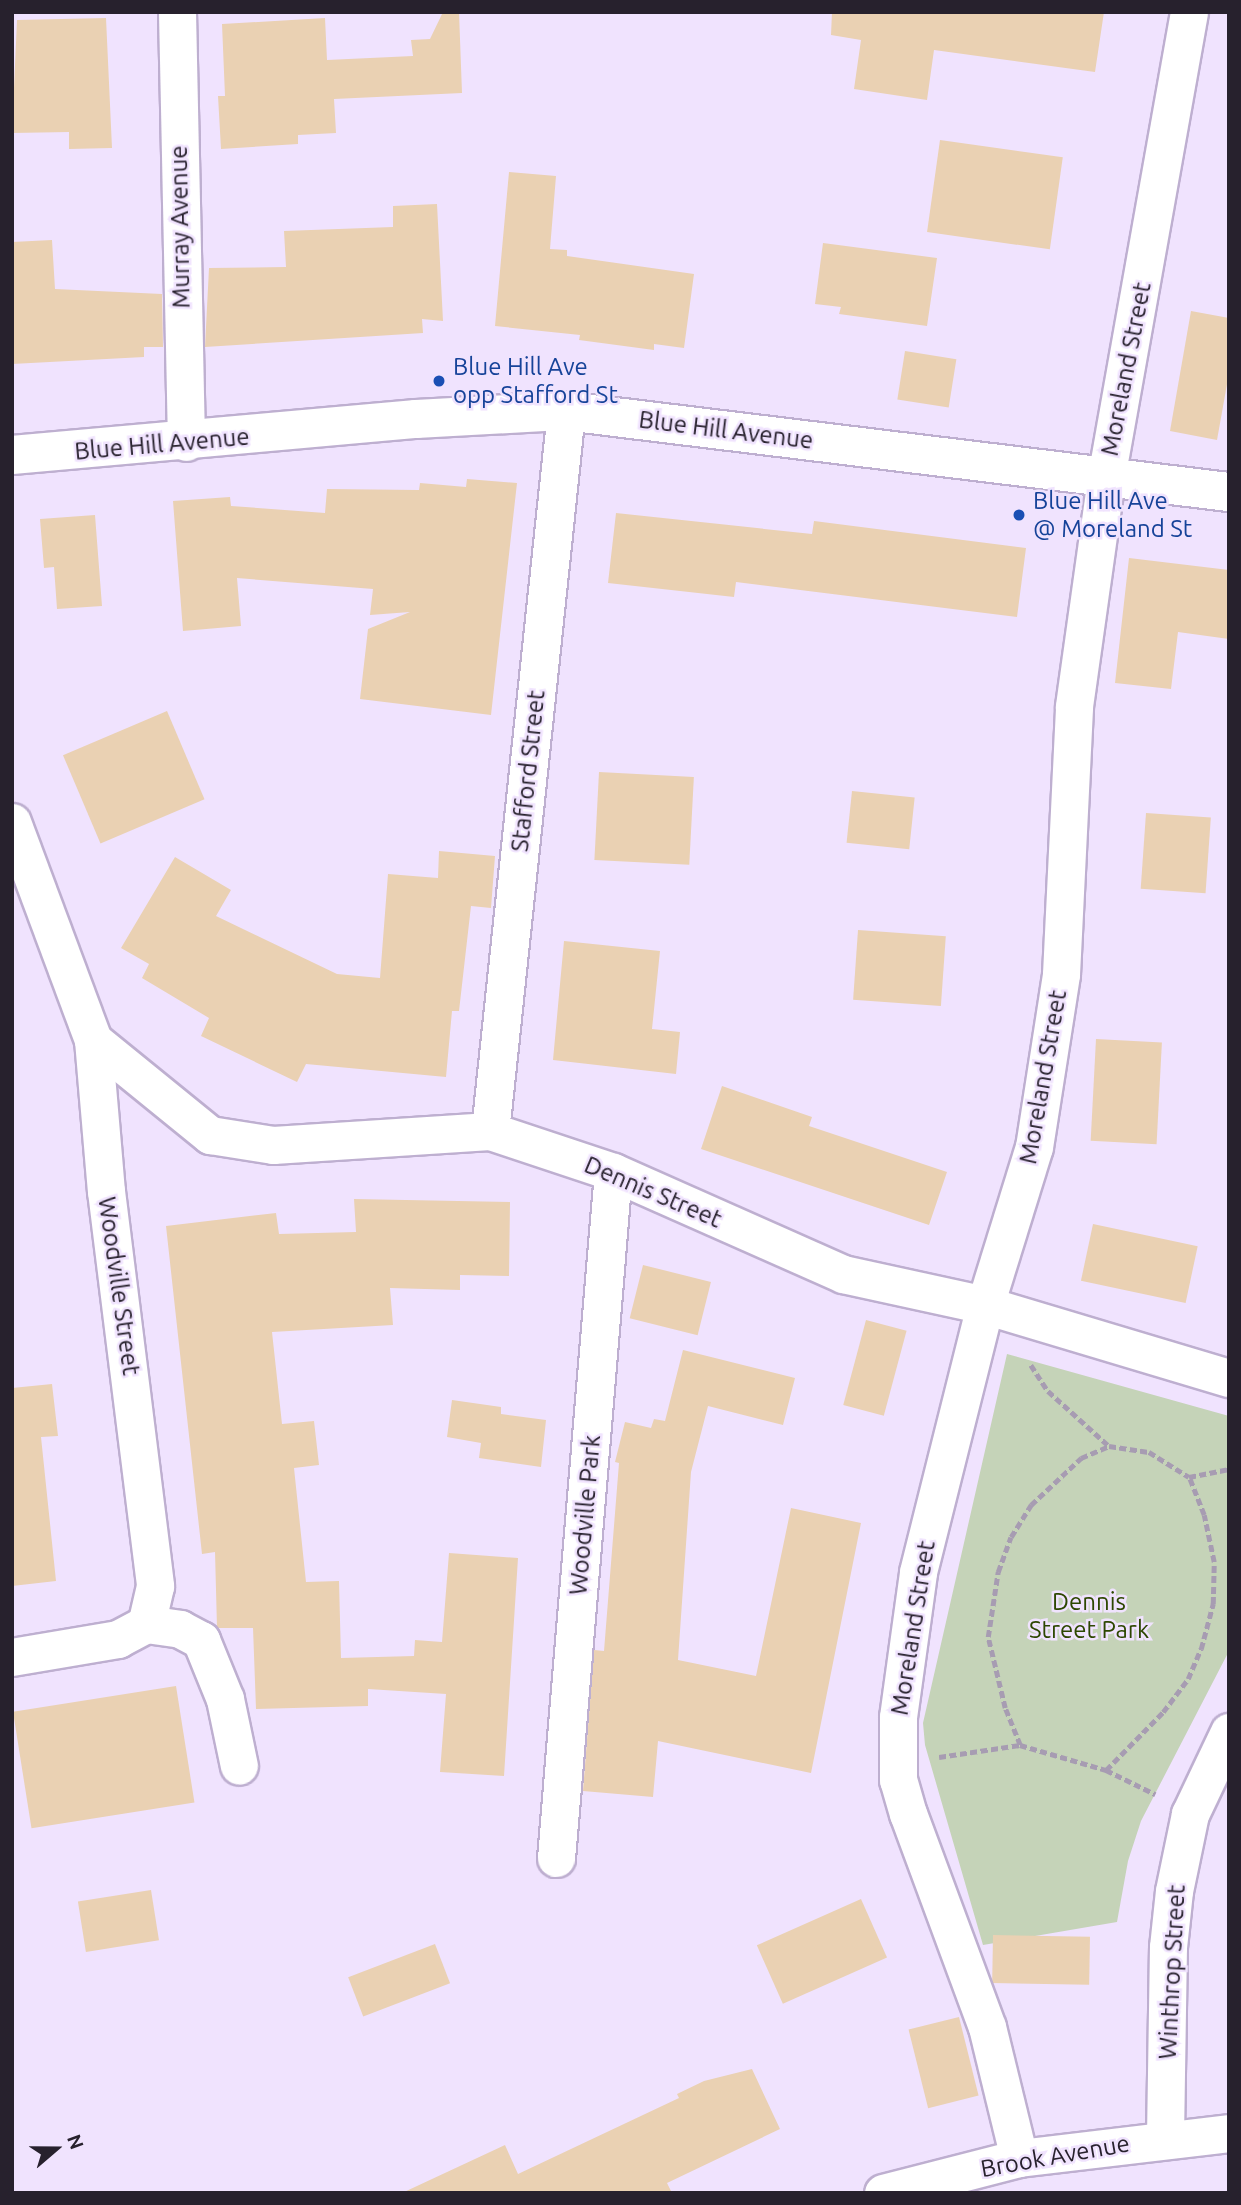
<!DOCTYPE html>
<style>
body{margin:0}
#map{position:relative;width:1241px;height:2205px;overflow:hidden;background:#f0e3fe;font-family:Ubuntu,sans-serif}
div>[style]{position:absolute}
.green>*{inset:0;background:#c5d3b8}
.building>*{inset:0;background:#ead1b3;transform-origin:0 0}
.path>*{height:4.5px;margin-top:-2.25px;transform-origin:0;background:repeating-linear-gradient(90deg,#a79cb2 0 7px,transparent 0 10.5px)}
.roads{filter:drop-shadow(2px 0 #beafd0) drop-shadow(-2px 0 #beafd0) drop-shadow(0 2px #beafd0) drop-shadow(0 -2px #beafd0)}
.minor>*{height:37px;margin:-18.5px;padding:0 18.5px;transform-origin:18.5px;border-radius:18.5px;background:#fff}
.secondary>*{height:38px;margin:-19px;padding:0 19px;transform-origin:19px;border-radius:19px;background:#fff}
.dots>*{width:19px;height:19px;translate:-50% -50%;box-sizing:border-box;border:4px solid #f0e3fe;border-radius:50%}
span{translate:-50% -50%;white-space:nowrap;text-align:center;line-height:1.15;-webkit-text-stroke:5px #f0e3fe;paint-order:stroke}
.street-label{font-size:24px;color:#27212d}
.transit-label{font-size:24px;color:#164399}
.left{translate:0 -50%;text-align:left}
.park-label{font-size:24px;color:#2d4701}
.frame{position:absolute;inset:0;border:14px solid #27212d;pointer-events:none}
.north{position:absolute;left:21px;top:2114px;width:70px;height:70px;-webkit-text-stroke:5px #f0e3fe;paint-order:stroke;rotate:70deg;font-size:19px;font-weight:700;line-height:28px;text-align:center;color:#27212d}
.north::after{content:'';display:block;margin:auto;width:24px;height:32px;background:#27212d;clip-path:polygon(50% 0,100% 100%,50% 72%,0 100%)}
</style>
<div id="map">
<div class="green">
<div style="clip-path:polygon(1007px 1354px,1229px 1416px,1229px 1651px,1141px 1821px,1128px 1861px,1117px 1922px,983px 1945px,925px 1745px,923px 1723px)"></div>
</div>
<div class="building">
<div style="clip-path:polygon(443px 12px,459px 12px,462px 93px,334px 99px,336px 133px,298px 135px,298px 144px,221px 149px,218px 96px,225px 96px,222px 24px,325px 18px,327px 60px,413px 56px,411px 40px,430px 39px)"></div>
<div style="clip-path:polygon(832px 12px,1104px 12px,1095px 72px,934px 50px,927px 100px,854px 89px,861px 40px,831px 35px)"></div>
<div style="clip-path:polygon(106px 18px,112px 148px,69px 149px,69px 132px,12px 133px,17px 20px)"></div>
<div style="left:940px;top:140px;width:124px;height:93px;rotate:8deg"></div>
<div style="clip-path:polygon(509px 172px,556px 176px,550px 249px,567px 250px,567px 256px,694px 274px,684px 348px,654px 344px,654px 350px,579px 340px,580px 335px,495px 326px)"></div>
<div style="clip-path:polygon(437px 204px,443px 321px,422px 319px,423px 333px,205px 347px,209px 268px,286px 267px,284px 231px,393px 227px,393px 206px)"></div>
<div style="clip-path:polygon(52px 240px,55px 289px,162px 294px,163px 347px,144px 347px,144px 357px,12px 364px,12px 242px)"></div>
<div style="clip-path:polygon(823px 243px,937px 258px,927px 326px,839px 314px,841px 307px,815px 304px)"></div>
<div style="clip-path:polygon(1191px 311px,1229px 318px,1229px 373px,1217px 440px,1170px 431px)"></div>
<div style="left:905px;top:351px;width:52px;height:49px;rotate:9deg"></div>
<div style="clip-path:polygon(467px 479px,517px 483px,491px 715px,360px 699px,368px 629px,410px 612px,370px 615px,373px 589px,237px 578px,241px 626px,183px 631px,173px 501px,230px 497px,231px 506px,325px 513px,327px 489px,419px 490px,420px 483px,466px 487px)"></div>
<div style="clip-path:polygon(616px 513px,812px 534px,814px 521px,1026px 548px,1017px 617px,736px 582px,734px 597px,608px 583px)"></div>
<div style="clip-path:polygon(95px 515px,102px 606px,57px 609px,54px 567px,44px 568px,40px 519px)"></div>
<div style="clip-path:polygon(1129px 558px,1229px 570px,1229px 639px,1178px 632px,1171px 689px,1115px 683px)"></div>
<div style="left:167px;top:711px;width:96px;height:113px;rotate:67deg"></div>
<div style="left:599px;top:772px;width:95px;height:88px;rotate:3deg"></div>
<div style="left:852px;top:791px;width:63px;height:52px;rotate:6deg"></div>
<div style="left:1146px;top:813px;width:65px;height:76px;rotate:4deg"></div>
<div style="clip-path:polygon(439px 851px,495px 856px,491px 908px,471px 906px,459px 1011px,452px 1011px,446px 1077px,306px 1064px,297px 1082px,201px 1036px,209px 1018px,142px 978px,149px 964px,121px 948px,175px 857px,231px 890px,216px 916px,337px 974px,380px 978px,388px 874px,438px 878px)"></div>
<div style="left:858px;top:930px;width:88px;height:70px;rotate:4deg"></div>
<div style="clip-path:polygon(564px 941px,660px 951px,652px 1029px,680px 1032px,676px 1074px,553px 1060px)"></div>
<div style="left:1096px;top:1039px;width:66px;height:102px;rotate:3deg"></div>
<div style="clip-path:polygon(722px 1086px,812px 1117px,809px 1126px,947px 1172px,929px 1225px,701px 1149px)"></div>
<div style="clip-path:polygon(354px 1199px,510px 1202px,509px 1276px,460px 1275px,460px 1290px,390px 1288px,393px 1325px,272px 1332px,282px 1424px,314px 1421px,319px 1465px,294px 1468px,306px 1582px,339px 1581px,341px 1658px,414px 1656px,415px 1640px,442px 1642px,449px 1553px,518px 1558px,504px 1776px,440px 1772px,446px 1694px,368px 1689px,368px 1706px,256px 1709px,253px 1628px,217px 1628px,215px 1552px,202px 1554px,166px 1226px,276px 1213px,279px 1234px,356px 1232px)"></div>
<div style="left:1093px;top:1224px;width:107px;height:58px;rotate:12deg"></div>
<div style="left:643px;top:1265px;width:70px;height:55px;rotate:14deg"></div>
<div style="left:866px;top:1320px;width:42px;height:88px;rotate:15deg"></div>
<div style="clip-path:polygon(683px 1350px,795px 1378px,783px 1425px,708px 1406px,691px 1472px,678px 1660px,756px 1676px,791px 1508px,861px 1523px,811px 1773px,658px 1741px,653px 1797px,583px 1791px,594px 1650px,604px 1651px,619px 1463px,615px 1462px,625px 1422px,651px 1428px,654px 1419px,665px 1421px)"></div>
<div style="clip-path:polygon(52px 1384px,58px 1436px,41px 1437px,56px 1581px,12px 1586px,12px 1388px)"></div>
<div style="clip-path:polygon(452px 1400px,501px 1407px,501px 1414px,546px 1420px,541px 1467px,479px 1458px,481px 1443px,447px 1437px)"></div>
<div style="left:176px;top:1686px;width:118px;height:165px;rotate:81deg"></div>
<div style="left:151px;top:1890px;width:51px;height:74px;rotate:81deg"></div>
<div style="left:861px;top:1899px;width:64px;height:114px;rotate:66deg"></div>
<div style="left:993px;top:1935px;width:97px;height:48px;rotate:1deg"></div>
<div style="left:435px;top:1944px;width:42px;height:93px;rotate:69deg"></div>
<div style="left:959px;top:2017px;width:81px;height:52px;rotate:76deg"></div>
<div style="clip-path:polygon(752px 2069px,780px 2129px,667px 2183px,672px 2193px,402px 2193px,505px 2145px,518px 2174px,679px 2098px,677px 2094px,704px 2081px)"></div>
</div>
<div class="path">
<div style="left:1031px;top:1365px;width:31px;rotate:57deg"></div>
<div style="left:1048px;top:1391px;width:82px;rotate:42deg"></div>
<div style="left:1109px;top:1446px;width:40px;rotate:8.5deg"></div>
<div style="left:1149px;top:1452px;width:47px;rotate:32deg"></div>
<div style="left:1189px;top:1477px;width:41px;rotate:-11.3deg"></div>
<div style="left:1020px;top:1745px;width:40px;rotate:-112deg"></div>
<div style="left:1005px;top:1708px;width:73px;rotate:-103.5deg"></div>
<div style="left:988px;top:1637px;width:66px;rotate:-81.3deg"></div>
<div style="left:998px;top:1572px;width:37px;rotate:-70deg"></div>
<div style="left:1011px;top:1537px;width:38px;rotate:-58deg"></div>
<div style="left:1031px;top:1505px;width:69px;rotate:-43.2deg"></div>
<div style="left:1081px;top:1458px;width:30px;rotate:-23deg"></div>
<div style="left:939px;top:1757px;width:82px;rotate:-8.4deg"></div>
<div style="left:1020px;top:1745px;width:90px;rotate:16.2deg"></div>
<div style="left:1106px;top:1770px;width:55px;rotate:26.1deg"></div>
<div style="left:1106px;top:1770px;width:81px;rotate:-45.5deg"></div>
<div style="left:1163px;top:1712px;width:41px;rotate:-52.9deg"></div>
<div style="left:1188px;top:1679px;width:33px;rotate:-67deg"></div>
<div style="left:1201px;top:1649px;width:47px;rotate:-75.1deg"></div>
<div style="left:1213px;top:1604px;width:42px;rotate:-88.6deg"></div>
<div style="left:1214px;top:1562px;width:48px;rotate:-102deg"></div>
<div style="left:1204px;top:1515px;width:41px;rotate:-111.5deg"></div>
</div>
<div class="roads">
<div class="minor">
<div style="left:177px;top:12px;width:430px;rotate:88.8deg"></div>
<div style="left:12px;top:822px;width:233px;rotate:69.6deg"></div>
<div style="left:93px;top:1040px;width:152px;rotate:85.1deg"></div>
<div style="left:106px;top:1191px;width:398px;rotate:82.9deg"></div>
<div style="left:155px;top:1586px;width:39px;rotate:103deg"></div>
<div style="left:146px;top:1624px;width:32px;rotate:152deg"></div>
<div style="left:118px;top:1639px;width:108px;rotate:170.4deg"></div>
<div style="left:93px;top:1040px;width:151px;rotate:39.1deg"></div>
<div style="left:210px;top:1135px;width:64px;rotate:9deg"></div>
<div style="left:273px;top:1145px;width:217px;rotate:-3.7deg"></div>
<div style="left:490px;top:1131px;width:130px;rotate:18.4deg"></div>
<div style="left:613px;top:1172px;width:252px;rotate:23.9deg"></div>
<div style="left:843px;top:1274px;width:145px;rotate:12.3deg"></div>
<div style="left:985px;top:1305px;width:255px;rotate:16.7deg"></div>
<div style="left:490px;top:1131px;width:724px;rotate:-83.97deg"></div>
<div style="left:146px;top:1624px;width:34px;rotate:8deg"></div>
<div style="left:180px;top:1629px;width:24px;rotate:28deg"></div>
<div style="left:201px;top:1640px;width:64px;rotate:67.9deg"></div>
<div style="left:225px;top:1699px;width:68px;rotate:78.2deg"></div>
<div style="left:556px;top:1858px;width:688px;rotate:-85.25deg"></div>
<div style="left:1165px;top:2137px;width:190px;rotate:-89.1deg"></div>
<div style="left:1168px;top:1947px;width:56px;rotate:-83.9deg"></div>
<div style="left:1174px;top:1891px;width:79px;rotate:-78.3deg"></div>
<div style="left:1190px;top:1814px;width:91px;rotate:-64.6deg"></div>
<div style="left:1019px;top:2158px;width:135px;rotate:-103.7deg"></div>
<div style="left:987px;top:2027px;width:227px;rotate:-110.3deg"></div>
<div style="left:908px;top:1814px;width:35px;rotate:-106deg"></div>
<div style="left:898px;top:1780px;width:63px;rotate:-90deg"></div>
<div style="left:898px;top:1717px;width:146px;rotate:-82.1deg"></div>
<div style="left:918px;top:1572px;width:275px;rotate:-75.9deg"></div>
<div style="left:985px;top:1305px;width:165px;rotate:-72.8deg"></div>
<div style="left:1034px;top:1147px;width:175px;rotate:-81.1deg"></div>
<div style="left:1061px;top:974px;width:268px;rotate:-87.2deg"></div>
<div style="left:1074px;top:706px;width:230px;rotate:-82deg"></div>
<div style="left:1106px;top:478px;width:473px;rotate:-79.9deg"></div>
<div style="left:883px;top:2193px;width:140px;rotate:-14.4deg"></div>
<div style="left:1019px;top:2158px;width:211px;rotate:-6.8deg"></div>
</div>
<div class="secondary">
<div style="left:12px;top:455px;width:406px;rotate:-5.1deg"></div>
<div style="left:416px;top:419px;width:150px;rotate:-3.1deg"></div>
<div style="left:566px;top:411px;width:668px;rotate:6.97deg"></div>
</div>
</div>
<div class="dots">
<div style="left:439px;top:381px;background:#1a4fb4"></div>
<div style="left:1019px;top:515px;background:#1a4fb4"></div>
</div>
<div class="street-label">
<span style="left:180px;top:227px;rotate:-91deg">Murray Avenue</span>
<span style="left:1126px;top:369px;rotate:-79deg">Moreland Street</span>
<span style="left:726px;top:430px;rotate:7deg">Blue Hill Avenue</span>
<span style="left:162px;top:444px;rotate:-5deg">Blue Hill Avenue</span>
<span style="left:528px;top:771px;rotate:-84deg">Stafford Street</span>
<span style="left:1043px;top:1077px;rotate:-80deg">Moreland Street</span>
<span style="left:653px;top:1192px;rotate:23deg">Dennis Street</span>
<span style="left:119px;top:1286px;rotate:82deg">Woodville Street</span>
<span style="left:585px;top:1515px;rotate:-85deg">Woodville Park</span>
<span style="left:913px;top:1628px;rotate:-81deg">Moreland Street</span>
<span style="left:1172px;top:1972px;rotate:-87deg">Winthrop Street</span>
<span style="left:1055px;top:2156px;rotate:-10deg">Brook Avenue</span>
</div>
<div class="transit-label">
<span class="left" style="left:453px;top:381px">Blue Hill Ave<br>opp Stafford St</span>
<span class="left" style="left:1033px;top:515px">Blue Hill Ave<br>@ Moreland St</span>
</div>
<div class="park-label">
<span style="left:1089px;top:1616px">Dennis<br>Street Park</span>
</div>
<div class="frame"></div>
<div class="north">N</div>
</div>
